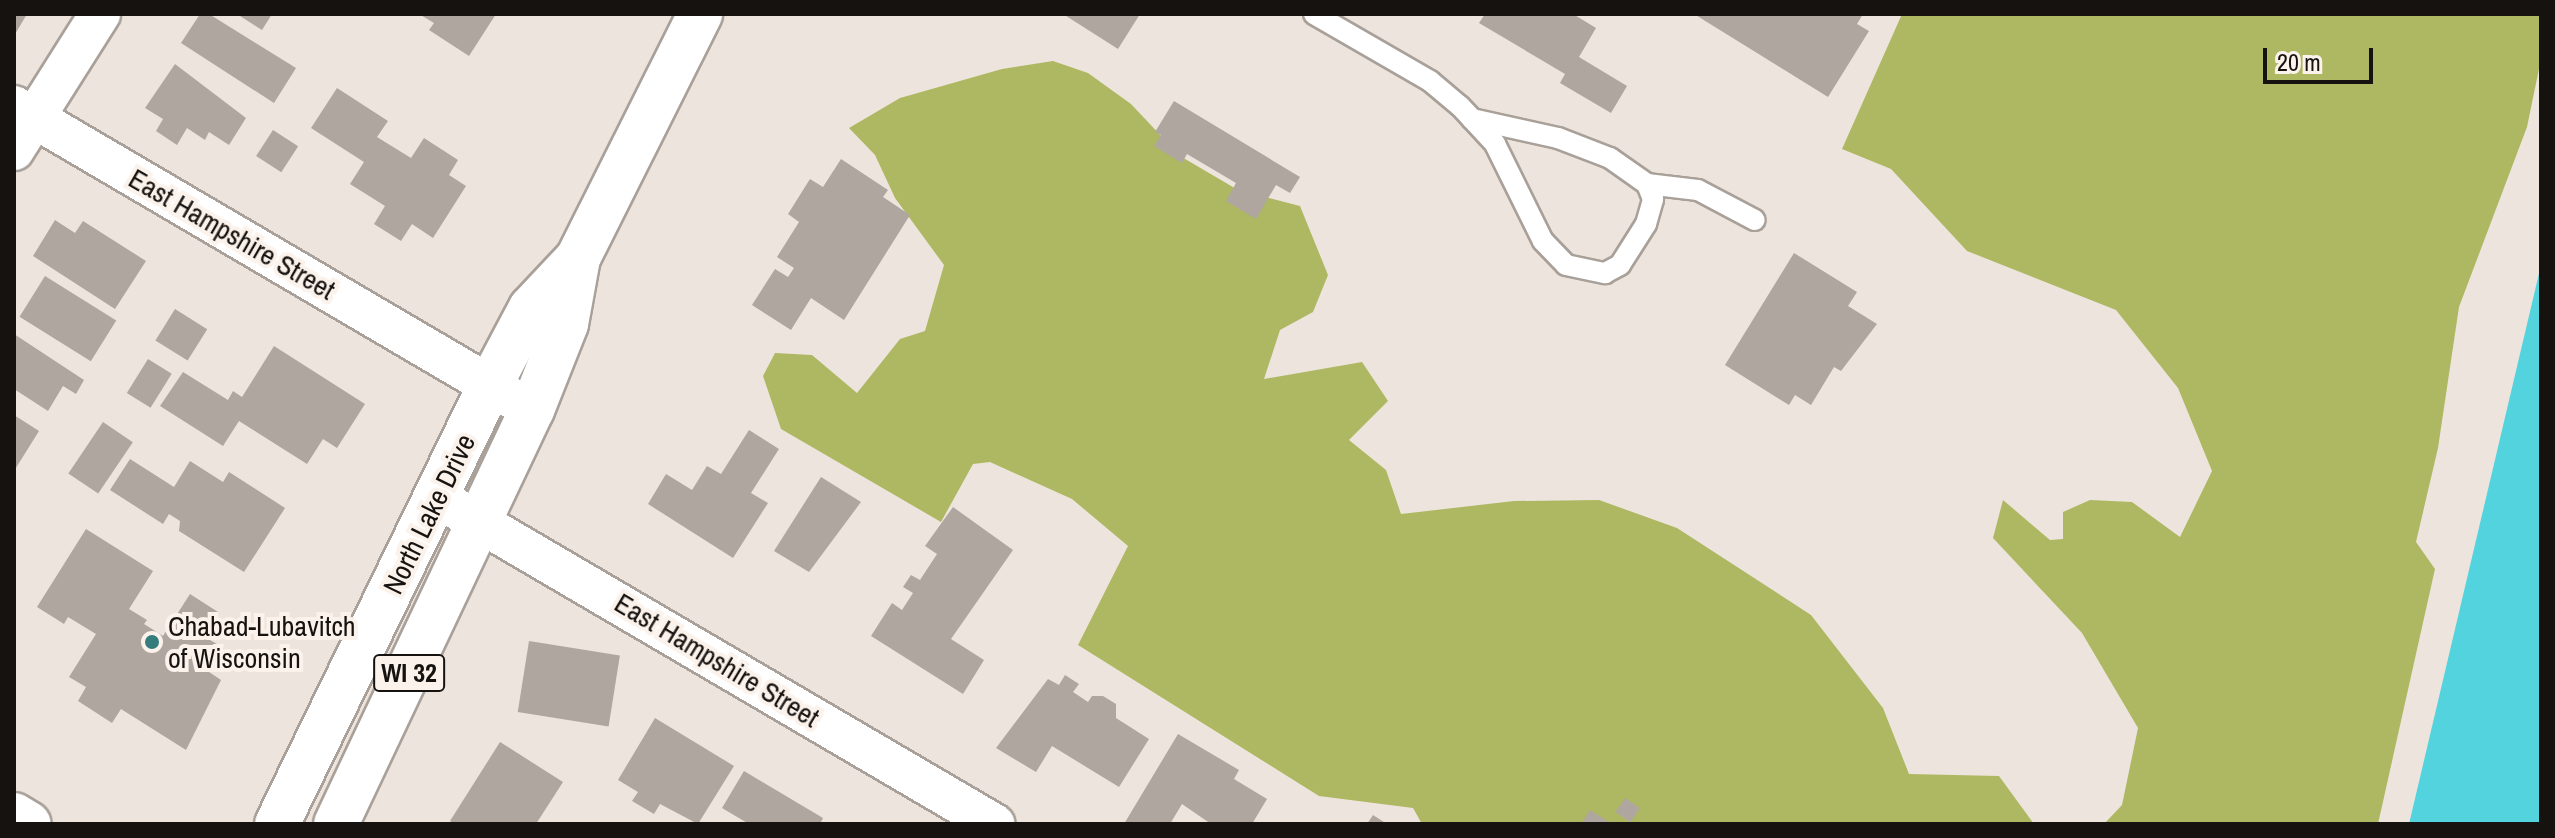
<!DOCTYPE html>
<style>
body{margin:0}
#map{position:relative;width:2555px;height:838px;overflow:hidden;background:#ede5dd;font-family:"Archivo Narrow",sans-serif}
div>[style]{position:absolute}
.forest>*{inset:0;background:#aeb862}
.water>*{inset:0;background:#52d3dd}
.building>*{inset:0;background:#aea69f;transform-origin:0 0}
.roads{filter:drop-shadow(2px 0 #a8a099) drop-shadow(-2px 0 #a8a099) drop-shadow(0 2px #a8a099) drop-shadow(0 -2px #a8a099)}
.lane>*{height:20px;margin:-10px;padding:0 10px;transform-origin:10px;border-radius:10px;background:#fff}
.street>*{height:40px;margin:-20px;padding:0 20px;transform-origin:20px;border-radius:20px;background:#fff}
.secondary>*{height:44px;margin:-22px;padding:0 22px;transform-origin:22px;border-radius:22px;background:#fff}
.primary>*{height:44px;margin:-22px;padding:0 22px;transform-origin:22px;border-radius:22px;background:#fff}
.dots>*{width:22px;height:22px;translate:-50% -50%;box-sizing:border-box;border:4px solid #fbf2eb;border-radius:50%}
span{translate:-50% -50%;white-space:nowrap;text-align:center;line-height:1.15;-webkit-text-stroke:8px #fbf2eb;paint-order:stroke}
.shield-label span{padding:2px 6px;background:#fbf2eb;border:2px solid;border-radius:6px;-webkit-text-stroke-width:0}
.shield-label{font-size:26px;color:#151210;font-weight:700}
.street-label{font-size:28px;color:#151210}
.poi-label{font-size:28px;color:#151210}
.left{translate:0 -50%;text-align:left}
.frame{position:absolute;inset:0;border:16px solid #151210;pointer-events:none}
.scale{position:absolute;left:2263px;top:48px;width:110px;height:36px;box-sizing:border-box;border:4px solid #151210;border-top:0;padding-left:10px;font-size:24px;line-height:28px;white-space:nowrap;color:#151210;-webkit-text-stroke:6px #fbf2eb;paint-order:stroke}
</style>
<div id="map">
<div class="forest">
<div style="clip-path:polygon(1902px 14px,2541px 14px,2540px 64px,2527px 127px,2459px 307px,2438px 448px,2416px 542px,2435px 569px,2378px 824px,2104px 824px,2122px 805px,2138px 728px,2082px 633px,1993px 538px,2003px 500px,2050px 540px,2063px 539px,2063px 512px,2090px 500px,2132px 502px,2180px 537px,2212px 471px,2178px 388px,2116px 310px,1967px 251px,1891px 169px,1842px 149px)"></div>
<div style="clip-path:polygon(1053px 61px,1088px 73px,1131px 104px,1180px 156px,1238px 190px,1300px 206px,1328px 275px,1313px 312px,1280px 330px,1264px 379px,1362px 362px,1388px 401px,1349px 440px,1386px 470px,1401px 514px,1514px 501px,1599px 500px,1677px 528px,1811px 615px,1883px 708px,1909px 774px,1999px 776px,2034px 824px,1422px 824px,1413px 808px,1319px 796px,1078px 645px,1128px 546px,1072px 499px,990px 462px,973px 464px,941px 522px,781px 429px,763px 376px,775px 353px,812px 355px,857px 393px,900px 339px,925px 331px,944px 265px,895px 198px,875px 155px,849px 128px,900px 98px,1002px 69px)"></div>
</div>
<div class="water">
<div style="clip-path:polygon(2541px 265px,2541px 824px,2409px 824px)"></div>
</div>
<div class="building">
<div style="clip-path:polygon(14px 14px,27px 14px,14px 36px)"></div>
<div style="clip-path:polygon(200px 14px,209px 14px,296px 68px,274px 103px,181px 43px)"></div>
<div style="clip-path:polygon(237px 14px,272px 14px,262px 30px)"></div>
<div style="clip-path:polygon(419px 14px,496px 14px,469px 56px,429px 30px,434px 23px)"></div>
<div style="clip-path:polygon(1063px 14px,1140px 14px,1118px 49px)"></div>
<div style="clip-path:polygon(1485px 14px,1573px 14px,1596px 28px,1579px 57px,1627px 86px,1611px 113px,1560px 83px,1565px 74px,1479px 23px)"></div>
<div style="clip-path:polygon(1694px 14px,1863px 14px,1857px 24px,1869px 31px,1828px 97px)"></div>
<div style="clip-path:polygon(175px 64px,246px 118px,229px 145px,209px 132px,205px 140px,187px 128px,177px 145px,156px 131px,163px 119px,145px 108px)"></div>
<div style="clip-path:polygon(337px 88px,388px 121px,377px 137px,411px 158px,424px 138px,458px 160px,449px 175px,466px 186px,433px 238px,412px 224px,401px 241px,374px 224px,385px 206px,350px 184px,364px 162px,311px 128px)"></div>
<div style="clip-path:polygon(1174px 101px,1300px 177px,1290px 193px,1276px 185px,1256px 219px,1226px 201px,1236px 183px,1187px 154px,1182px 163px,1154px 146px,1161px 135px,1155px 132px)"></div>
<div style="left:273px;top:130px;width:30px;height:31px;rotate:33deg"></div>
<div style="clip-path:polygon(841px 159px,888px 190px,883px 197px,910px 215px,844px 320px,811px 298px,791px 330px,752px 305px,775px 269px,788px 277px,794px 268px,777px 257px,799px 222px,788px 214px,810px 179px,823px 187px)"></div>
<div style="clip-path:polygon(55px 220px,75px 233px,83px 221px,146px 261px,115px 309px,33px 256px)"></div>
<div style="clip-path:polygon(1794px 253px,1857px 292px,1848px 306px,1877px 324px,1841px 371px,1834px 367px,1811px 405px,1795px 395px,1789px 405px,1725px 365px)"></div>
<div style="left:45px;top:276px;width:84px;height:48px;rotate:32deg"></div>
<div style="left:175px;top:309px;width:38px;height:37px;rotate:32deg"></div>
<div style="clip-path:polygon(14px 334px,84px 380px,76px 394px,63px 386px,48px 411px,14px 389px)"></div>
<div style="clip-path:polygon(274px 346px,365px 404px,337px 448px,323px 439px,307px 464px,239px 421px,223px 446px,160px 406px,183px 372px,228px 400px,233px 391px,242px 397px)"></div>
<div style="left:148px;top:359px;width:28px;height:40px;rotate:32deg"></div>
<div style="clip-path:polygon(14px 415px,39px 431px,14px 471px)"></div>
<div style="left:103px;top:422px;width:36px;height:62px;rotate:34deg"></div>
<div style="clip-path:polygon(749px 430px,779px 449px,751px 493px,768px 503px,733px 558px,648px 504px,666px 474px,692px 490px,707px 466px,721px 474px)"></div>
<div style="clip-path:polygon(130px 459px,174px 487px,190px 461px,223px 482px,229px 472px,285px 508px,244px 572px,179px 531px,180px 521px,169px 514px,163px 524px,110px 490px)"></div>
<div style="clip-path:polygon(821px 477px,861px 502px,809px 572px,774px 551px)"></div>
<div style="clip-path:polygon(953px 507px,1013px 550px,951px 639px,984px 660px,963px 694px,871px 636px,892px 603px,902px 610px,913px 593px,903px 587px,911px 575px,920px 580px,937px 554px,925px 546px)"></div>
<div style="clip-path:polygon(86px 529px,153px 571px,129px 609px,147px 620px,144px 624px,163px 636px,190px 594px,218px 612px,203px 636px,224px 648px,209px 672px,221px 680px,186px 750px,121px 709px,112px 723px,78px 701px,86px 687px,69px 677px,96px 634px,68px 617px,64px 624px,37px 607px)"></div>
<div style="left:529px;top:641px;width:92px;height:72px;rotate:9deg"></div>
<div style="clip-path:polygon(1065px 675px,1079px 684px,1073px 692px,1088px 702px,1092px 696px,1103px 696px,1116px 704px,1116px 718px,1149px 739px,1119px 787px,1052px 746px,1036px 772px,996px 748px,1048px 679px,1059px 685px)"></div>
<div style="clip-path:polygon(655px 718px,734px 766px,698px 824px,660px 804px,654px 814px,632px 801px,638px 792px,618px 780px)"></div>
<div style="clip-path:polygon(1178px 734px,1239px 770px,1234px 779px,1267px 799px,1252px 824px,1211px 824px,1182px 804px,1170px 824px,1124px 824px)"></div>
<div style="clip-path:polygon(500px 742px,563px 782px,536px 824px,454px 824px,450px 821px)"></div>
<div style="clip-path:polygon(744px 771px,823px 818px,820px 824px,749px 824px,722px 808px)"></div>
<div style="left:1625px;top:798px;width:18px;height:17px;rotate:34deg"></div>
<div style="clip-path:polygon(1590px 810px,1612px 824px,1581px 824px)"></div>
<div style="clip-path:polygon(1373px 815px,1387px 824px,1367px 824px)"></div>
</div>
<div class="roads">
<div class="lane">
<div style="left:1314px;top:14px;width:134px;rotate:30deg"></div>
<div style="left:1430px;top:81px;width:39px;rotate:40deg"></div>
<div style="left:1460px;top:106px;width:18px;rotate:47deg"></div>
<div style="left:1472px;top:119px;width:34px;rotate:47deg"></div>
<div style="left:1495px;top:144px;width:108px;rotate:63.7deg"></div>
<div style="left:1543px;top:241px;width:33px;rotate:46deg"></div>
<div style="left:1566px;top:265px;width:40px;rotate:12deg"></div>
<div style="left:1605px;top:273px;width:17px;rotate:-28deg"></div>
<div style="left:1620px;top:265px;width:49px;rotate:-57.6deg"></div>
<div style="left:1646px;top:224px;width:26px;rotate:-74deg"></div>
<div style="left:1653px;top:199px;width:16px;rotate:-112deg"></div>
<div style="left:1647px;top:184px;width:45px;rotate:-144.9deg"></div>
<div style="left:1610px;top:158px;width:56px;rotate:-159deg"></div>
<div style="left:1558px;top:138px;width:88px;rotate:-167.5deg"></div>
<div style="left:1647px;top:184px;width:51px;rotate:6.7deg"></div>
<div style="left:1698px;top:190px;width:64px;rotate:27.8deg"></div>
</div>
<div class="street">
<div style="left:14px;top:106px;width:601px;rotate:30.41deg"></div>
<div style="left:14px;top:150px;width:161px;rotate:-57.7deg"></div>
<div style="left:438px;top:498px;width:645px;rotate:30.38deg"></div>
</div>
<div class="secondary">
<div style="left:14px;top:815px;width:17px;rotate:31deg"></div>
</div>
<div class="primary">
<div style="left:277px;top:824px;width:488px;rotate:-64.1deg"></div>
<div style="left:490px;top:385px;width:87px;rotate:-62deg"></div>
<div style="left:531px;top:308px;width:69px;rotate:-46.8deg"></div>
<div style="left:336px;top:824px;width:458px;rotate:-64.7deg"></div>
<div style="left:532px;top:410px;width:92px;rotate:-68.4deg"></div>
<div style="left:566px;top:324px;width:67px;rotate:-79.7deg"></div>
<div style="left:578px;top:258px;width:273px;rotate:-63.4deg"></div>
</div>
</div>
<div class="dots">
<div style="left:152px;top:642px;background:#347d7c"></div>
</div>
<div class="shield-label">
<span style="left:409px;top:673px">WI 32</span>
</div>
<div class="street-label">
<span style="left:232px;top:234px;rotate:30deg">East Hampshire Street</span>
<span style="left:429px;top:514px;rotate:-64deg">North Lake Drive</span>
<span style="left:717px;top:660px;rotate:31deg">East Hampshire Street</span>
</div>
<div class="poi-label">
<span class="left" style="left:168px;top:642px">Chabad-Lubavitch<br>of Wisconsin</span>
</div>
<div class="frame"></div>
<div class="scale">20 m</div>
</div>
